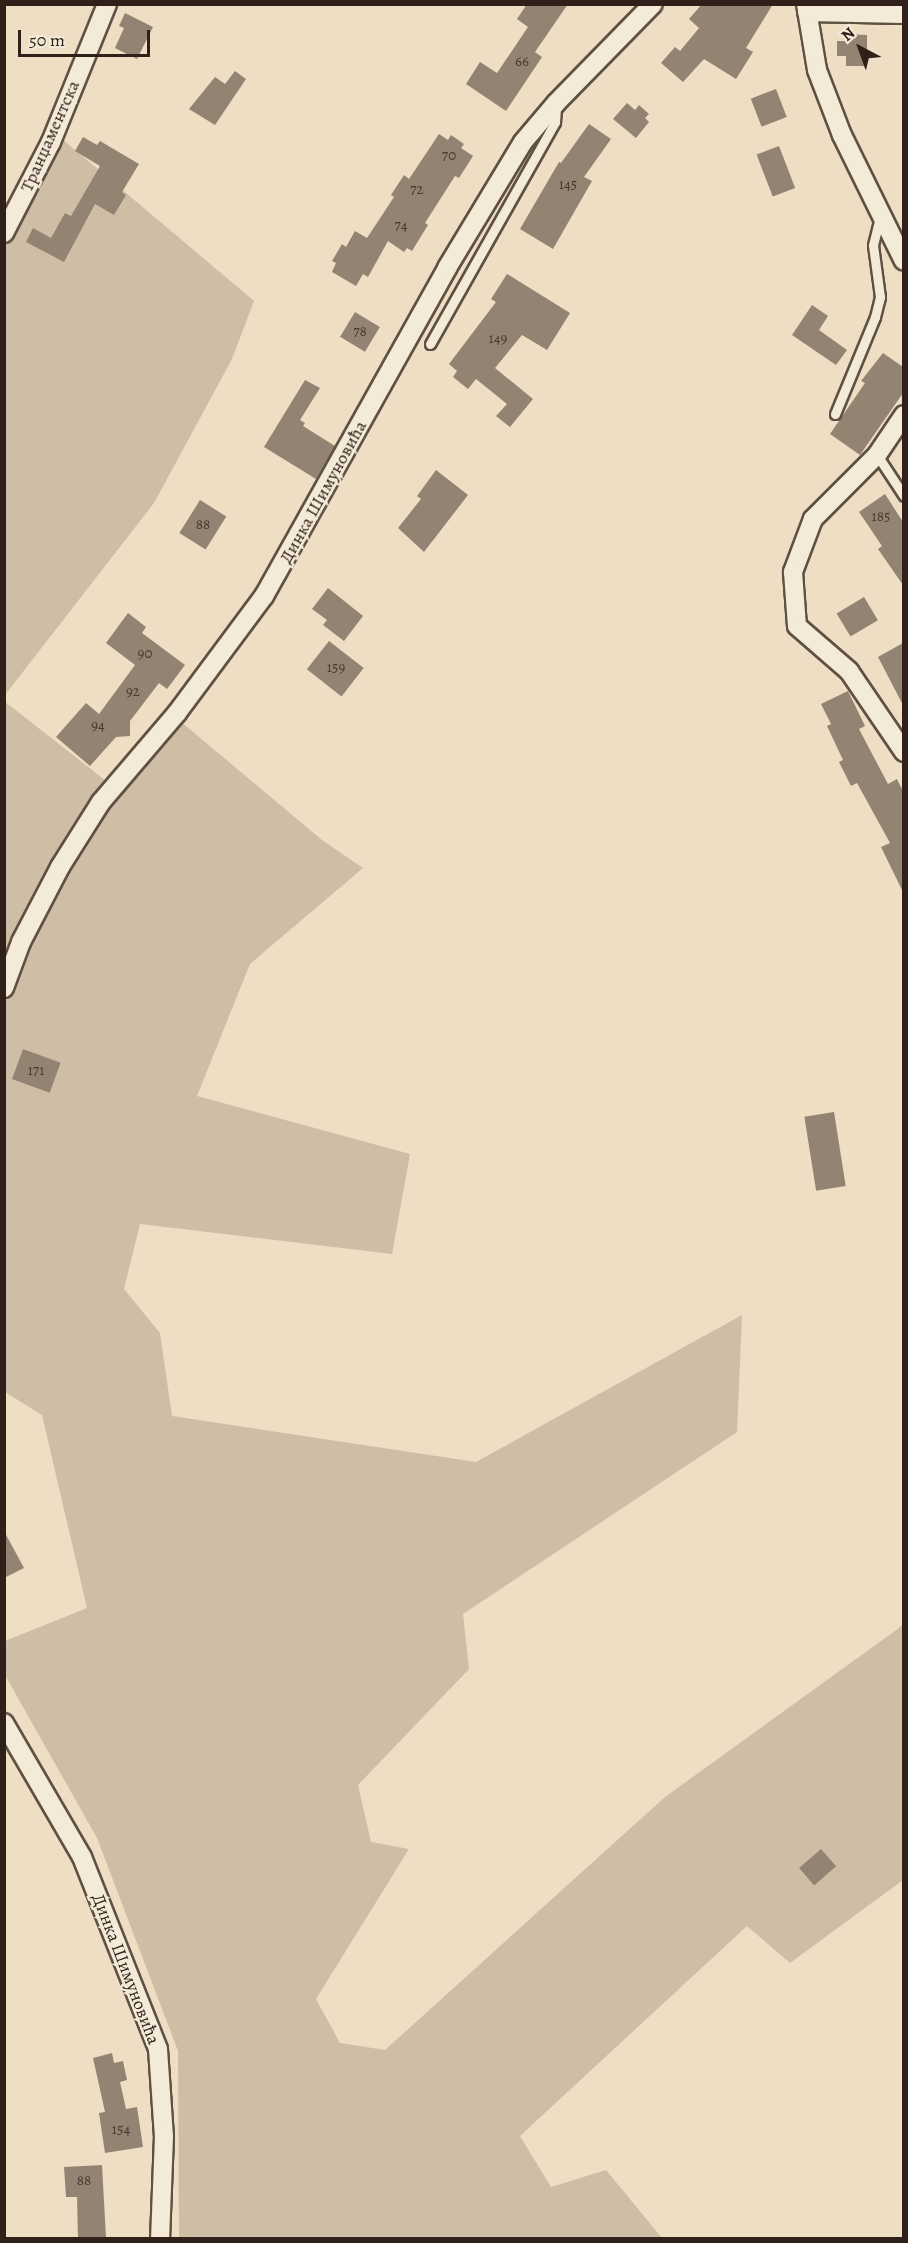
<!DOCTYPE html>
<meta charset="utf-8">
<style>
body{margin:0}
#map{position:relative;width:908px;height:2243px;overflow:hidden;background:#eedec3;font-family:Alegreya,serif}
div>[style]{position:absolute}
.green>*{inset:0;background:#cebea6}
.building>*{inset:0;background:#938372;transform-origin:0 0}
.roads{filter:drop-shadow(2px 0 #605044) drop-shadow(-2px 0 #605044) drop-shadow(0 2px #605044) drop-shadow(0 -2px #605044)}
.service>*{height:9px;margin:-4.5px;padding:0 4.5px;transform-origin:4.5px;border-radius:4.5px;background:#f4ead8}
.minor>*{height:18px;margin:-9px;padding:0 9px;transform-origin:9px;border-radius:9px;background:#f4ead8}
span{translate:-50% -50%;white-space:nowrap;text-align:center;line-height:1.15;-webkit-text-stroke:4.5px #f4ead8;paint-order:stroke}
.number-label{font-size:15px;color:#493930}
.number-label span{-webkit-text-stroke-width:0}
.street-label{font-size:18px;color:#30201a}
.frame{position:absolute;inset:0;border:6px solid #30201a;pointer-events:none}
.north{position:absolute;left:830px;top:18px;width:60px;height:60px;-webkit-text-stroke:4px #f4ead8;paint-order:stroke;rotate:319deg;font-size:16px;font-weight:700;line-height:24px;text-align:center;color:#30201a}
.north::after{content:'';display:block;margin:auto;width:21px;height:27px;background:#30201a;clip-path:polygon(50% 0,100% 100%,50% 72%,0 100%)}
.scale{position:absolute;left:18px;top:30px;width:132px;height:27px;box-sizing:border-box;border:3px solid #30201a;border-top:0;padding-left:8px;font-size:18px;line-height:21px;white-space:nowrap;color:#30201a;-webkit-text-stroke:4px #f4ead8;paint-order:stroke}
</style>
<div id="map">
<div class="green">
<div style="clip-path:polygon(55px 133px,254px 301px,232px 359px,154px 503px,5px 695px,5px 231px)"></div>
<div style="clip-path:polygon(4px 701px,119px 791px,180px 721px,322px 840px,363px 868px,250px 964px,197px 1096px,410px 1154px,392px 1254px,140px 1224px,124px 1289px,160px 1333px,172px 1416px,476px 1462px,742px 1315px,737px 1432px,463px 1614px,469px 1669px,358px 1785px,371px 1842px,409px 1849px,316px 1999px,340px 2043px,385px 2050px,665px 1797px,903px 1625px,903px 1880px,790px 1963px,747px 1926px,520px 2136px,551px 2187px,606px 2170px,662px 2238px,179px 2238px,178px 2051px,97px 1838px,5px 1675px,5px 1641px,87px 1608px,42px 1415px,5px 1392px)"></div>
</div>
<div class="building">
<div style="clip-path:polygon(527px 4px,568px 4px,535px 52px,542px 57px,506px 111px,466px 84px,480px 62px,497px 73px,528px 27px,517px 19px)"></div>
<div style="clip-path:polygon(702px 4px,773px 4px,746px 48px,753px 52px,736px 79px,704px 59px,683px 82px,661px 63px,675px 47px,680px 51px,699px 28px,689px 19px)"></div>
<div style="clip-path:polygon(125px 13px,153px 27px,137px 59px,115px 48px,124px 28px,119px 26px)"></div>
<div style="clip-path:polygon(846px 34px,867px 35px,867px 66px,846px 66px,846px 56px,837px 56px,837px 41px,846px 41px)"></div>
<div style="clip-path:polygon(235px 71px,246px 79px,215px 125px,189px 109px,215px 77px,225px 84px)"></div>
<div style="left:776px;top:89px;width:30px;height:27px;rotate:69deg"></div>
<div style="clip-path:polygon(627px 103px,635px 110px,639px 105px,649px 114px,645px 118px,649px 122px,636px 138px,613px 119px)"></div>
<div style="clip-path:polygon(589px 124px,611px 139px,584px 177px,592px 181px,553px 249px,520px 229px,559px 162px,561px 163px)"></div>
<div style="clip-path:polygon(439px 134px,448px 140px,451px 135px,464px 144px,461px 148px,473px 156px,459px 178px,455px 176px,425px 223px,428px 225px,412px 251px,407px 248px,404px 252px,388px 241px,368px 277px,363px 274px,356px 286px,332px 272px,336px 263px,332px 261px,342px 244px,346px 247px,355px 231px,367px 238px,394px 197px,391px 195px,404px 175px,409px 179px)"></div>
<div style="clip-path:polygon(83px 137px,97px 145px,100px 141px,139px 164px,122px 192px,126px 195px,114px 215px,95px 204px,64px 262px,26px 242px,33px 228px,51px 238px,65px 213px,71px 216px,100px 166px,75px 151px)"></div>
<div style="left:779px;top:146px;width:45px;height:24px;rotate:69deg"></div>
<div style="clip-path:polygon(507px 274px,570px 313px,547px 350px,522px 335px,495px 368px,533px 399px,510px 427px,496px 416px,507px 404px,476px 379px,468px 389px,453px 377px,457px 371px,449px 364px,496px 302px,491px 299px)"></div>
<div style="clip-path:polygon(812px 305px,828px 316px,819px 330px,847px 350px,836px 365px,792px 335px)"></div>
<div style="left:355px;top:312px;width:29px;height:29px;rotate:31deg"></div>
<div style="clip-path:polygon(883px 353px,903px 367px,903px 393px,860px 455px,830px 434px,865px 383px,861px 381px)"></div>
<div style="clip-path:polygon(305px 380px,320px 388px,300px 420px,305px 423px,303px 426px,335px 446px,316px 479px,264px 447px)"></div>
<div style="clip-path:polygon(436px 470px,468px 495px,424px 552px,398px 528px,421px 499px,417px 496px)"></div>
<div style="clip-path:polygon(885px 494px,903px 522px,903px 585px,878px 549px,882px 546px,859px 512px)"></div>
<div style="left:200px;top:500px;width:31px;height:39px;rotate:32deg"></div>
<div style="clip-path:polygon(328px 588px,363px 616px,344px 641px,323px 625px,327px 620px,312px 609px)"></div>
<div style="left:864px;top:597px;width:27px;height:32px;rotate:59deg"></div>
<div style="clip-path:polygon(128px 613px,146px 627px,142px 633px,185px 665px,167px 689px,159px 683px,130px 721px,130px 736px,116px 737px,90px 766px,56px 737px,86px 703px,99px 714px,135px 665px,106px 643px)"></div>
<div style="left:329px;top:641px;width:44px;height:36px;rotate:38deg"></div>
<div style="clip-path:polygon(903px 643px,903px 705px,878px 657px)"></div>
<div style="clip-path:polygon(848px 691px,865px 726px,859px 729px,888px 784px,897px 779px,903px 791px,903px 892px,881px 847px,890px 843px,857px 783px,851px 786px,839px 762px,843px 760px,827px 726px,831px 724px,821px 704px)"></div>
<div style="left:23px;top:1049px;width:40px;height:32px;rotate:20deg"></div>
<div style="left:834px;top:1112px;width:75px;height:30px;rotate:81deg"></div>
<div style="clip-path:polygon(4px 1531px,24px 1568px,4px 1578px)"></div>
<div style="left:821px;top:1849px;width:23px;height:29px;rotate:49deg"></div>
<div style="clip-path:polygon(112px 2053px,114px 2063px,123px 2061px,127px 2080px,120px 2082px,126px 2109px,137px 2107px,143px 2147px,105px 2153px,99px 2113px,105px 2112px,93px 2058px)"></div>
<div style="clip-path:polygon(102px 2165px,106px 2238px,78px 2238px,77px 2197px,66px 2197px,64px 2167px)"></div>
</div>
<div class="roads">
<div class="service">
<div style="left:430px;top:344px;width:255px;rotate:-60.6deg"></div>
<div style="left:555px;top:122px;width:15px;rotate:-86deg"></div>
<div style="left:835px;top:414px;width:105px;rotate:-67.6deg"></div>
<div style="left:875px;top:317px;width:21px;rotate:-76deg"></div>
<div style="left:880px;top:297px;width:52px;rotate:-97.7deg"></div>
<div style="left:873px;top:245px;width:29px;rotate:-76deg"></div>
<div style="left:877px;top:455px;width:49px;rotate:56.6deg"></div>
</div>
<div class="minor">
<div style="left:806px;top:4px;width:67px;rotate:80.5deg"></div>
<div style="left:817px;top:70px;width:70px;rotate:69deg"></div>
<div style="left:842px;top:135px;width:140px;rotate:63.8deg"></div>
<div style="left:807px;top:12px;width:97px;rotate:1.2deg"></div>
<div style="left:4px;top:233px;width:102px;rotate:-62.7deg"></div>
<div style="left:51px;top:142px;width:149px;rotate:-67.9deg"></div>
<div style="left:904px;top:415px;width:48px;rotate:124deg"></div>
<div style="left:877px;top:455px;width:91px;rotate:135deg"></div>
<div style="left:813px;top:519px;width:57px;rotate:110.7deg"></div>
<div style="left:793px;top:572px;width:54px;rotate:85.8deg"></div>
<div style="left:797px;top:626px;width:69px;rotate:40.9deg"></div>
<div style="left:849px;top:671px;width:98px;rotate:55.8deg"></div>
<div style="left:4px;top:988px;width:49px;rotate:-69.7deg"></div>
<div style="left:21px;top:942px;width:85px;rotate:-62.5deg"></div>
<div style="left:60px;top:867px;width:77px;rotate:-57.8deg"></div>
<div style="left:101px;top:802px;width:117px;rotate:-49.5deg"></div>
<div style="left:177px;top:713px;width:146px;rotate:-53.4deg"></div>
<div style="left:264px;top:596px;width:376px;rotate:-60.8deg"></div>
<div style="left:447px;top:268px;width:147px;rotate:-58.9deg"></div>
<div style="left:523px;top:142px;width:52px;rotate:-49.6deg"></div>
<div style="left:557px;top:102px;width:137px;rotate:-45.6deg"></div>
<div style="left:4px;top:1723px;width:155px;rotate:59.8deg"></div>
<div style="left:82px;top:1857px;width:206px;rotate:68.4deg"></div>
<div style="left:158px;top:2049px;width:87px;rotate:86.1deg"></div>
<div style="left:164px;top:2136px;width:102px;rotate:92.2deg"></div>
</div>
</div>
<div class="number-label">
<span style="left:522px;top:62px">66</span>
<span style="left:449px;top:156px">70</span>
<span style="left:568px;top:185px">145</span>
<span style="left:417px;top:190px">72</span>
<span style="left:401px;top:226px">74</span>
<span style="left:360px;top:332px">78</span>
<span style="left:498px;top:339px">149</span>
<span style="left:881px;top:517px">185</span>
<span style="left:203px;top:525px">88</span>
<span style="left:145px;top:654px">90</span>
<span style="left:336px;top:668px">159</span>
<span style="left:133px;top:692px">92</span>
<span style="left:98px;top:726px">94</span>
<span style="left:36px;top:1071px">171</span>
<span style="left:121px;top:2130px">154</span>
<span style="left:84px;top:2181px">88</span>
</div>
<div class="street-label">
<span style="left:50px;top:136px;rotate:-66deg">Транџаментска</span>
<span style="left:323px;top:492px;rotate:-61deg">Динка Шимуновића</span>
<span style="left:126px;top:1969px;rotate:69deg">Динка Шимуновића</span>
</div>
<div class="frame"></div>
<div class="north">N</div>
<div class="scale">50 m</div>
</div>
